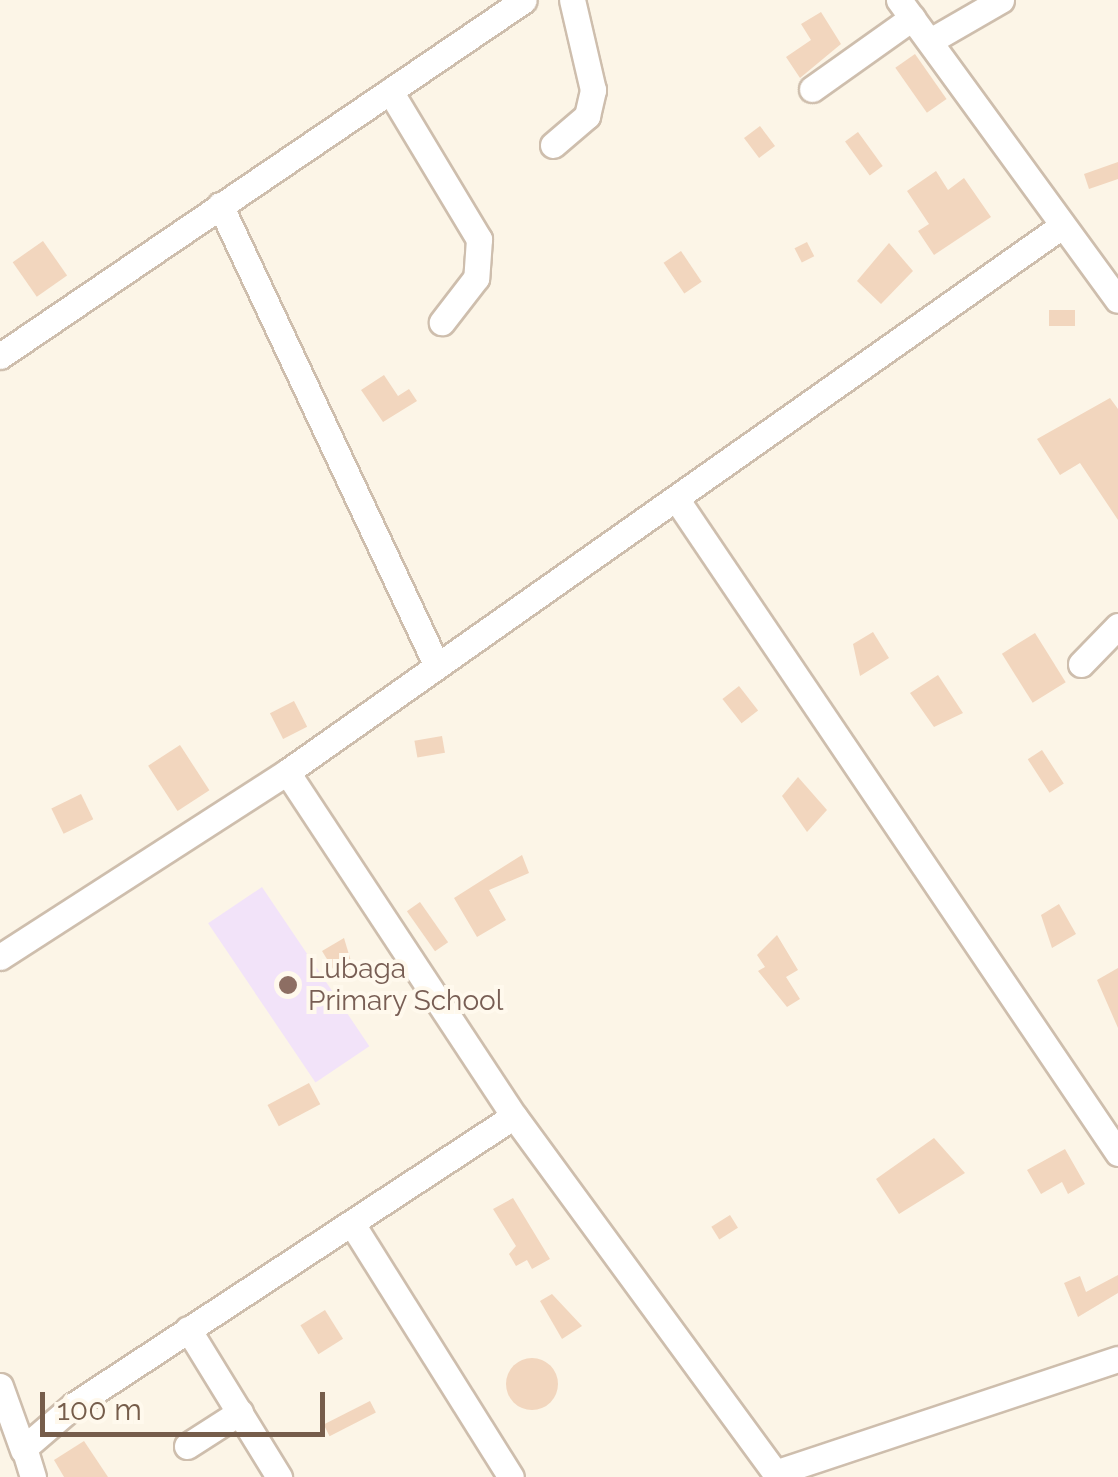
<!DOCTYPE html>
<style>
body{margin:0}
#map{position:relative;width:1118px;height:1477px;overflow:hidden;background:#fcf5e7;font-family:Raleway,sans-serif}
div>[style]{position:absolute}
.education>*{inset:0;background:#f2e3f9;transform-origin:0 0}
.building>*{inset:0;background:#f2d6be;transform-origin:0 0}
.round{border-radius:50%}
.roads{filter:drop-shadow(2px 0 #cebead) drop-shadow(-2px 0 #cebead) drop-shadow(0 2px #cebead) drop-shadow(0 -2px #cebead)}
.minor>*{height:25px;margin:-12.5px;padding:0 12.5px;transform-origin:12.5px;border-radius:12.5px;background:#fff}
.dots>*{width:28px;height:28px;translate:-50% -50%;box-sizing:border-box;border:5px solid #fff9ed;border-radius:50%}
span{translate:-50% -50%;white-space:nowrap;text-align:center;line-height:1.15;-webkit-text-stroke:8px #fff9ed;paint-order:stroke}
.education-label{font-size:28px;color:#785e54}
.left{translate:0 -50%;text-align:left}
.scale{position:absolute;left:40px;top:1392px;width:285px;height:45px;box-sizing:border-box;border:5px solid #765d4b;border-top:0;padding-left:12px;font-size:30px;line-height:35px;white-space:nowrap;color:#765d4b;-webkit-text-stroke:8px #fff9ed;paint-order:stroke}
</style>
<div id="map">
<div class="education">
<div style="left:262px;top:887px;width:192px;height:65px;rotate:56deg"></div>
</div>
<div class="building">
<div style="clip-path:polygon(821px 12px,841px 44px,800px 78px,786px 57px,811px 40px,801px 24px)"></div>
<div style="left:915px;top:54px;width:55px;height:24px;rotate:55deg"></div>
<div style="left:760px;top:126px;width:25px;height:20px;rotate:53deg"></div>
<div style="left:858px;top:132px;width:42px;height:16px;rotate:54deg"></div>
<div style="clip-path:polygon(1118px 162px,1118px 179px,1089px 189px,1084px 174px)"></div>
<div style="clip-path:polygon(936px 171px,948px 190px,964px 178px,991px 217px,934px 255px,918px 231px,929px 224px,907px 191px)"></div>
<div style="left:43px;top:241px;width:42px;height:37px;rotate:55deg"></div>
<div style="left:807px;top:242px;width:16px;height:14px;rotate:63deg"></div>
<div style="clip-path:polygon(889px 243px,913px 271px,881px 304px,857px 281px)"></div>
<div style="left:681px;top:251px;width:37px;height:21px;rotate:56deg"></div>
<div style="left:1049px;top:310px;width:26px;height:16px"></div>
<div style="clip-path:polygon(384px 375px,398px 396px,409px 389px,417px 401px,383px 422px,361px 390px)"></div>
<div style="clip-path:polygon(1110px 398px,1118px 409px,1118px 520px,1080px 463px,1060px 475px,1037px 439px)"></div>
<div style="clip-path:polygon(873px 632px,889px 658px,860px 676px,853px 644px)"></div>
<div style="left:1035px;top:633px;width:58px;height:39px;rotate:58deg"></div>
<div style="clip-path:polygon(938px 675px,963px 713px,934px 727px,910px 693px)"></div>
<div style="left:739px;top:686px;width:31px;height:21px;rotate:52deg"></div>
<div style="left:294px;top:701px;width:29px;height:27px;rotate:63deg"></div>
<div style="left:442px;top:736px;width:17px;height:28px;rotate:80deg"></div>
<div style="left:180px;top:745px;width:54px;height:38px;rotate:57deg"></div>
<div style="left:1042px;top:750px;width:40px;height:17px;rotate:57deg"></div>
<div style="clip-path:polygon(798px 777px,827px 810px,807px 832px,782px 796px)"></div>
<div style="left:81px;top:794px;width:28px;height:33px;rotate:64deg"></div>
<div style="clip-path:polygon(522px 855px,529px 873px,489px 890px,506px 920px,477px 937px,454px 898px)"></div>
<div style="left:420px;top:902px;width:49px;height:16px;rotate:55deg"></div>
<div style="clip-path:polygon(1059px 904px,1076px 934px,1052px 948px,1041px 915px)"></div>
<div style="clip-path:polygon(777px 935px,798px 970px,786px 977px,800px 999px,787px 1007px,758px 971px,765px 967px,757px 955px)"></div>
<div style="clip-path:polygon(344px 938px,353px 968px,338px 977px,322px 951px)"></div>
<div style="clip-path:polygon(1118px 968px,1118px 1028px,1097px 980px)"></div>
<div style="left:309px;top:1083px;width:24px;height:47px;rotate:62deg"></div>
<div style="clip-path:polygon(934px 1138px,965px 1173px,899px 1214px,876px 1179px)"></div>
<div style="clip-path:polygon(1065px 1149px,1085px 1184px,1068px 1194px,1062px 1182px,1041px 1194px,1027px 1170px)"></div>
<div style="clip-path:polygon(513px 1198px,550px 1259px,532px 1269px,527px 1260px,516px 1266px,509px 1254px,516px 1246px,493px 1209px)"></div>
<div style="left:730px;top:1215px;width:15px;height:22px;rotate:58deg"></div>
<div style="clip-path:polygon(1118px 1275px,1118px 1293px,1078px 1317px,1064px 1283px,1080px 1276px,1086px 1292px)"></div>
<div style="clip-path:polygon(552px 1294px,582px 1326px,562px 1339px,540px 1301px)"></div>
<div style="left:325px;top:1310px;width:34px;height:29px;rotate:58deg"></div>
<div class="round" style="left:506px;top:1358px;width:52px;height:52px"></div>
<div style="left:370px;top:1401px;width:13px;height:52px;rotate:63deg"></div>
<div style="clip-path:polygon(84px 1441px,108px 1477px,64px 1477px,54px 1460px)"></div>
</div>
<div class="roads">
<div class="minor">
<div style="left:899px;top:0;width:371px;rotate:53.9deg"></div>
<div style="left:930px;top:41px;width:82px;rotate:-30deg"></div>
<div style="left:812px;top:89px;width:123px;rotate:-35.4deg"></div>
<div style="left:390px;top:91px;width:173px;rotate:59deg"></div>
<div style="left:479px;top:239px;width:39px;rotate:94deg"></div>
<div style="left:476px;top:278px;width:56px;rotate:127.7deg"></div>
<div style="left:553px;top:145px;width:45px;rotate:-40.5deg"></div>
<div style="left:587px;top:116px;width:27px;rotate:-77deg"></div>
<div style="left:593px;top:90px;width:92px;rotate:-103.1deg"></div>
<div style="left:220px;top:205px;width:505px;rotate:64.8deg"></div>
<div style="left:0;top:356px;width:633px;rotate:-34.19deg"></div>
<div style="left:677px;top:500px;width:788px;rotate:55.97deg"></div>
<div style="left:1081px;top:664px;width:53px;rotate:-45.8deg"></div>
<div style="left:287px;top:772px;width:412px;rotate:56.6deg"></div>
<div style="left:514px;top:1116px;width:447px;rotate:53.8deg"></div>
<div style="left:0;top:957px;width:341px;rotate:-32.8deg"></div>
<div style="left:287px;top:772px;width:949px;rotate:-35.18deg"></div>
<div style="left:354px;top:1227px;width:295px;rotate:57.9deg"></div>
<div style="left:188px;top:1329px;width:174px;rotate:58.4deg"></div>
<div style="left:0;top:1386px;width:68px;rotate:70.2deg"></div>
<div style="left:187px;top:1446px;width:63px;rotate:-32.7deg"></div>
<div style="left:775px;top:1473px;width:361px;rotate:-18.4deg"></div>
<div style="left:33px;top:1477px;width:30px;rotate:-107deg"></div>
<div style="left:24px;top:1448px;width:66px;rotate:-40.7deg"></div>
<div style="left:74px;top:1405px;width:526px;rotate:-33.3deg"></div>
</div>
</div>
<div class="dots">
<div style="left:288px;top:985px;background:#8d6e63"></div>
</div>
<div class="education-label">
<span class="left" style="left:308px;top:985px">Lubaga<br>Primary School</span>
</div>
<div class="scale">100 m</div>
</div>
